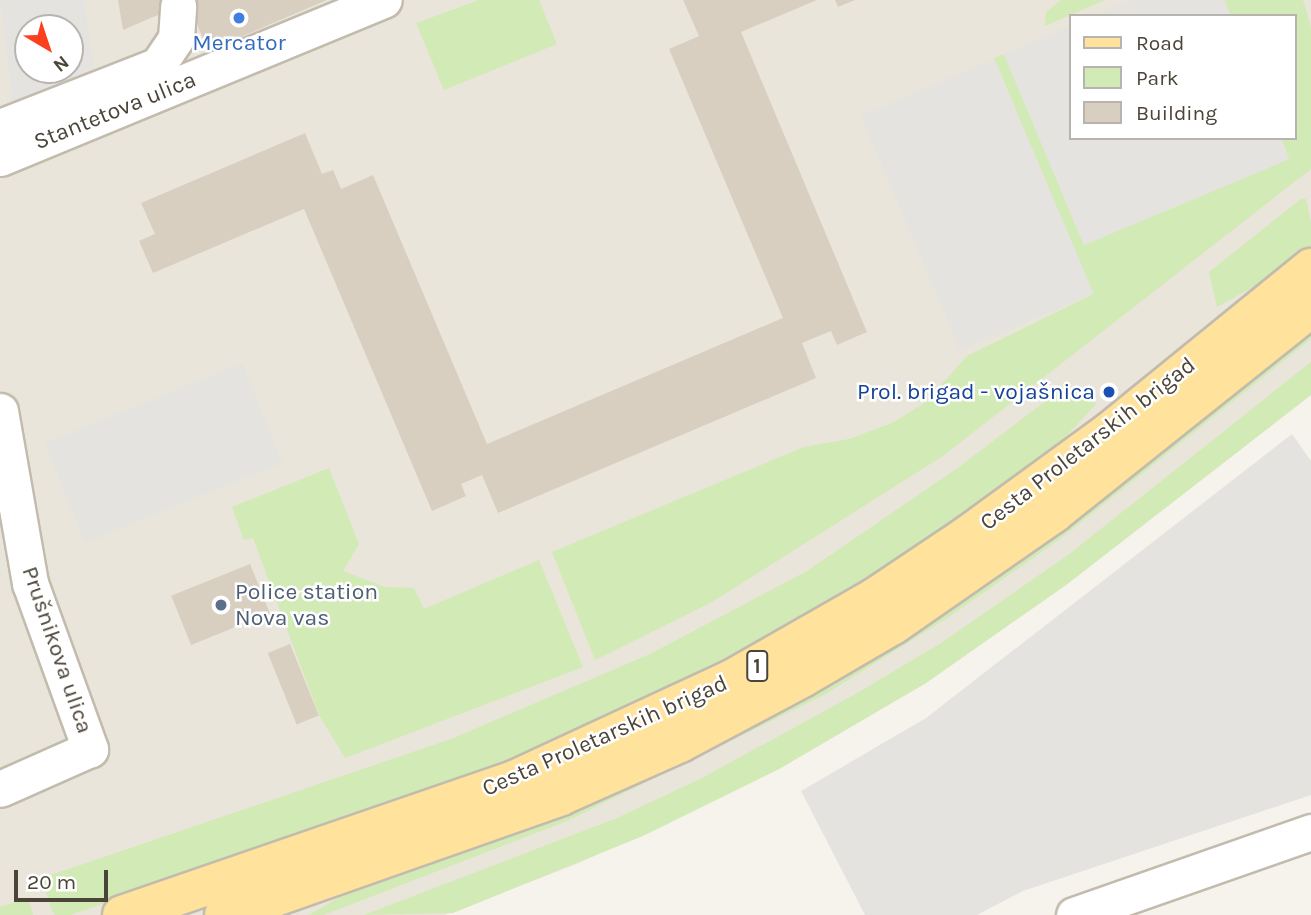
<!DOCTYPE html>
<meta charset="utf-8">
<style>
body{margin:0}
#map{position:relative;width:1311px;height:915px;overflow:hidden;background:#f6f3ec;font-family:Karla,sans-serif}
div>[style]{position:absolute}
.residential>*{inset:0;background:#eae5da}
.green>*{inset:0;background:#d2eab5}
.parking>*{inset:0;background:#e5e3e0;transform-origin:0 0}
.building>*{inset:0;background:#d8cfc1;transform-origin:0 0}
.roads{filter:drop-shadow(2px 0 #c2bbae) drop-shadow(-2px 0 #c2bbae) drop-shadow(0 2px #c2bbae) drop-shadow(0 -2px #c2bbae)}
.minor>*{height:35px;margin:-17.5px;padding:0 17.5px;transform-origin:17.5px;border-radius:17.5px;background:#fff}
.major>*{height:38px;margin:-19px;padding:0 19px;transform-origin:19px;border-radius:19px;background:#ffe39c}
.dots>*{width:19px;height:19px;translate:-50% -50%;box-sizing:border-box;border:4px solid #fff;border-radius:50%}
span{translate:-50% -50%;white-space:nowrap;text-align:center;line-height:1.15;-webkit-text-stroke:5px #fff;paint-order:stroke}
.shield-label span{padding:2px 5px;background:#fff;border:2px solid;border-radius:5px;-webkit-text-stroke-width:0}
.shield-label{font-size:21px;color:#4b4439;font-weight:700}
.shop-label{font-size:23px;color:#366cbe}
.street-label{font-size:23px;color:#4b4439}
.transit-label{font-size:23px;color:#164399}
.right{translate:-100% -50%;text-align:right}
.service-label{font-size:23px;color:#4e5e75}
.left{translate:0 -50%;text-align:left}
.legend{position:absolute;left:1069px;top:14px;width:228px;height:126px;box-sizing:border-box;background:#fff;border:2px solid #b7b4b0;margin:0;padding:9px 12px;list-style:none;font-size:21px;color:#4b4439}
.legend li{display:flex;align-items:center;gap:14px;height:35px}
.legend b{width:35px;border:2px solid #b7b4b0}
.north{position:absolute;left:14px;top:14px;width:70px;height:70px;box-sizing:border-box;background:#fff;border:2px solid #b7b4b0;border-radius:50%;rotate:141deg;font-size:19px;font-weight:700;line-height:28px;text-align:center;color:#4b4439}
.north::after{content:'';display:block;margin:auto;width:24px;height:32px;background:#fc3f1d;clip-path:polygon(50% 0,100% 100%,50% 72%,0 100%)}
.scale{position:absolute;left:14px;top:870px;width:94px;height:32px;box-sizing:border-box;border:4px solid #4b4439;border-top:0;padding-left:9px;font-size:21px;line-height:24px;white-space:nowrap;color:#4b4439;-webkit-text-stroke:5px #fff;paint-order:stroke}
</style>
<div id="map">
<div class="residential">
<div style="clip-path:polygon(evenodd,0 0,1311px 0,1311px 395px,1066px 585px,926px 683px,779px 769px,579px 863px,445px 915px,0 915px,0 0,1071px 16px,1295px 16px,1295px 138px,1071px 138px,1071px 16px,0 0,28px 28px,70px 28px,70px 70px,28px 70px,28px 28px)"></div>
</div>
<div class="green">
<div style="clip-path:polygon(479px 0,539px 0,557px 44px,444px 90px,416px 23px)"></div>
<div style="clip-path:polygon(1061px 0,1105px 0,1045px 26px,1046px 12px)"></div>
<div style="clip-path:polygon(1224px 0,1303px 0,1311px 27px,1311px 169px,943px 456px,712px 602px,595px 660px,552px 552px,804px 447px,849px 439px,892px 423px,926px 402px,967px 356px,1093px 294px,994px 58px,1004px 54px,1084px 245px,1289px 159px,1281px 138px,1295px 138px,1295px 16px,1231px 16px)"></div>
<div style="clip-path:polygon(1301px 199px,1306px 199px,1311px 222px,1311px 247px,1284px 270px,1217px 307px,1209px 272px)"></div>
<div style="clip-path:polygon(1311px 328px,1311px 339px,1060px 539px,949px 617px,824px 695px,567px 821px,324px 915px,309px 915px)"></div>
<div style="clip-path:polygon(1311px 362px,1311px 395px,1066px 585px,926px 683px,779px 769px,643px 836px,453px 913px,364px 915px,617px 818px,702px 778px,859px 692px,941px 643px,1068px 555px)"></div>
<div style="clip-path:polygon(1065px 386px,1097px 403px,1037px 468px,822px 612px,583px 736px,71px 915px,55px 915px,51px 909px,42px 878px,451px 739px,650px 654px,807px 571px,959px 467px)"></div>
<div style="clip-path:polygon(329px 468px,359px 544px,343px 571px,385px 587px,414px 588px,424px 609px,539px 560px,583px 667px,345px 758px,319px 715px,253px 538px,244px 540px,232px 507px)"></div>
<div style="clip-path:polygon(28px 898px,33px 915px,0 915px,0 907px)"></div>
</div>
<div class="parking">
<div style="clip-path:polygon(evenodd,0 0,84px 0,100px 101px,14px 114px,0 0,28px 28px,70px 28px,70px 70px,28px 70px,28px 28px)"></div>
<div style="clip-path:polygon(1132px 0,1224px 0,1231px 16px,1095px 16px)"></div>
<div style="clip-path:polygon(1071px 26px,1071px 138px,1281px 138px,1289px 159px,1084px 245px,1004px 54px)"></div>
<div style="left:994px;top:59px;width:255px;height:145px;rotate:67deg"></div>
<div style="left:242px;top:363px;width:108px;height:213px;rotate:68deg"></div>
<div style="clip-path:polygon(1292px 434px,1311px 461px,1311px 795px,1023px 891px,977px 915px,865px 915px,801px 791px,926px 718px)"></div>
</div>
<div class="building">
<div style="clip-path:polygon(118px 0,327px 0,208px 51px,188px 2px,123px 30px)"></div>
<div style="clip-path:polygon(683px 0,817px 0,741px 32px,867px 332px,837px 345px,831px 331px,802px 343px,816px 378px,498px 513px,482px 475px,461px 484px,466px 496px,432px 511px,304px 209px,153px 273px,139px 241px,155px 234px,141px 203px,305px 133px,322px 174px,333px 170px,341px 189px,373px 175px,487px 444px,783px 318px,669px 49px,699px 36px)"></div>
<div style="clip-path:polygon(835px 0,855px 0,838px 7px)"></div>
<div style="left:250px;top:564px;width:53px;height:85px;rotate:68deg"></div>
<div style="left:290px;top:644px;width:77px;height:24px;rotate:68deg"></div>
</div>
<div class="roads">
<div class="minor">
<div style="left:0;top:127px;width:170px;rotate:-21.4deg"></div>
<div style="left:158px;top:65px;width:32px;rotate:-56deg"></div>
<div style="left:176px;top:38px;width:32px;rotate:-86deg"></div>
<div style="left:0;top:158px;width:415px;rotate:-22.4deg"></div>
<div style="left:0;top:411px;width:175px;rotate:80.1deg"></div>
<div style="left:30px;top:583px;width:177px;rotate:70.1deg"></div>
<div style="left:90px;top:749px;width:98px;rotate:156deg"></div>
<div style="left:1074px;top:915px;width:251px;rotate:-19.3deg"></div>
</div>
<div class="major">
<div style="left:122px;top:915px;width:412px;rotate:-19deg"></div>
<div style="left:512px;top:781px;width:242px;rotate:-24.9deg"></div>
<div style="left:732px;top:679px;width:163px;rotate:-29.7deg"></div>
<div style="left:874px;top:598px;width:113px;rotate:-33.8deg"></div>
<div style="left:968px;top:535px;width:173px;rotate:-36.1deg"></div>
<div style="left:1108px;top:433px;width:262px;rotate:-39.1deg"></div>
<div style="left:224px;top:915px;width:357px;rotate:-19.4deg"></div>
<div style="left:561px;top:796px;width:130px;rotate:-24deg"></div>
<div style="left:680px;top:743px;width:138px;rotate:-28deg"></div>
<div style="left:802px;top:678px;width:105px;rotate:-30.2deg"></div>
<div style="left:893px;top:625px;width:196px;rotate:-34.8deg"></div>
<div style="left:1054px;top:513px;width:329px;rotate:-38.6deg"></div>
</div>
</div>
<div class="dots">
<div style="left:239px;top:18px;background:#3f7fe0"></div>
<div style="left:1109px;top:392px;background:#1a4fb4"></div>
<div style="left:221px;top:605px;background:#5c6f8a"></div>
</div>
<div class="shield-label">
<span style="left:757px;top:666px">1</span>
</div>
<div class="shop-label">
<span style="left:239px;top:43px">Mercator</span>
</div>
<div class="street-label">
<span style="left:115px;top:111px;rotate:-22deg">Stantetova ulica</span>
<span style="left:1088px;top:444px;rotate:-38deg">Cesta Proletarskih brigad</span>
<span style="left:57px;top:650px;rotate:71deg">Prušnikova ulica</span>
<span style="left:605px;top:736px;rotate:-24deg">Cesta Proletarskih brigad</span>
</div>
<div class="transit-label">
<span class="right" style="left:1095px;top:392px">Prol. brigad - vojašnica</span>
</div>
<div class="service-label">
<span class="left" style="left:235px;top:605px">Police station<br>Nova vas</span>
</div>
<ul class="legend">
<li><b style="height:9px;background:#ffe39c"></b>Road</li>
<li><b style="height:19px;background:#d2eab5"></b>Park</li>
<li><b style="height:19px;background:#d8cfc1"></b>Building</li>
</ul>
<div class="north">N</div>
<div class="scale">20 m</div>
</div>
